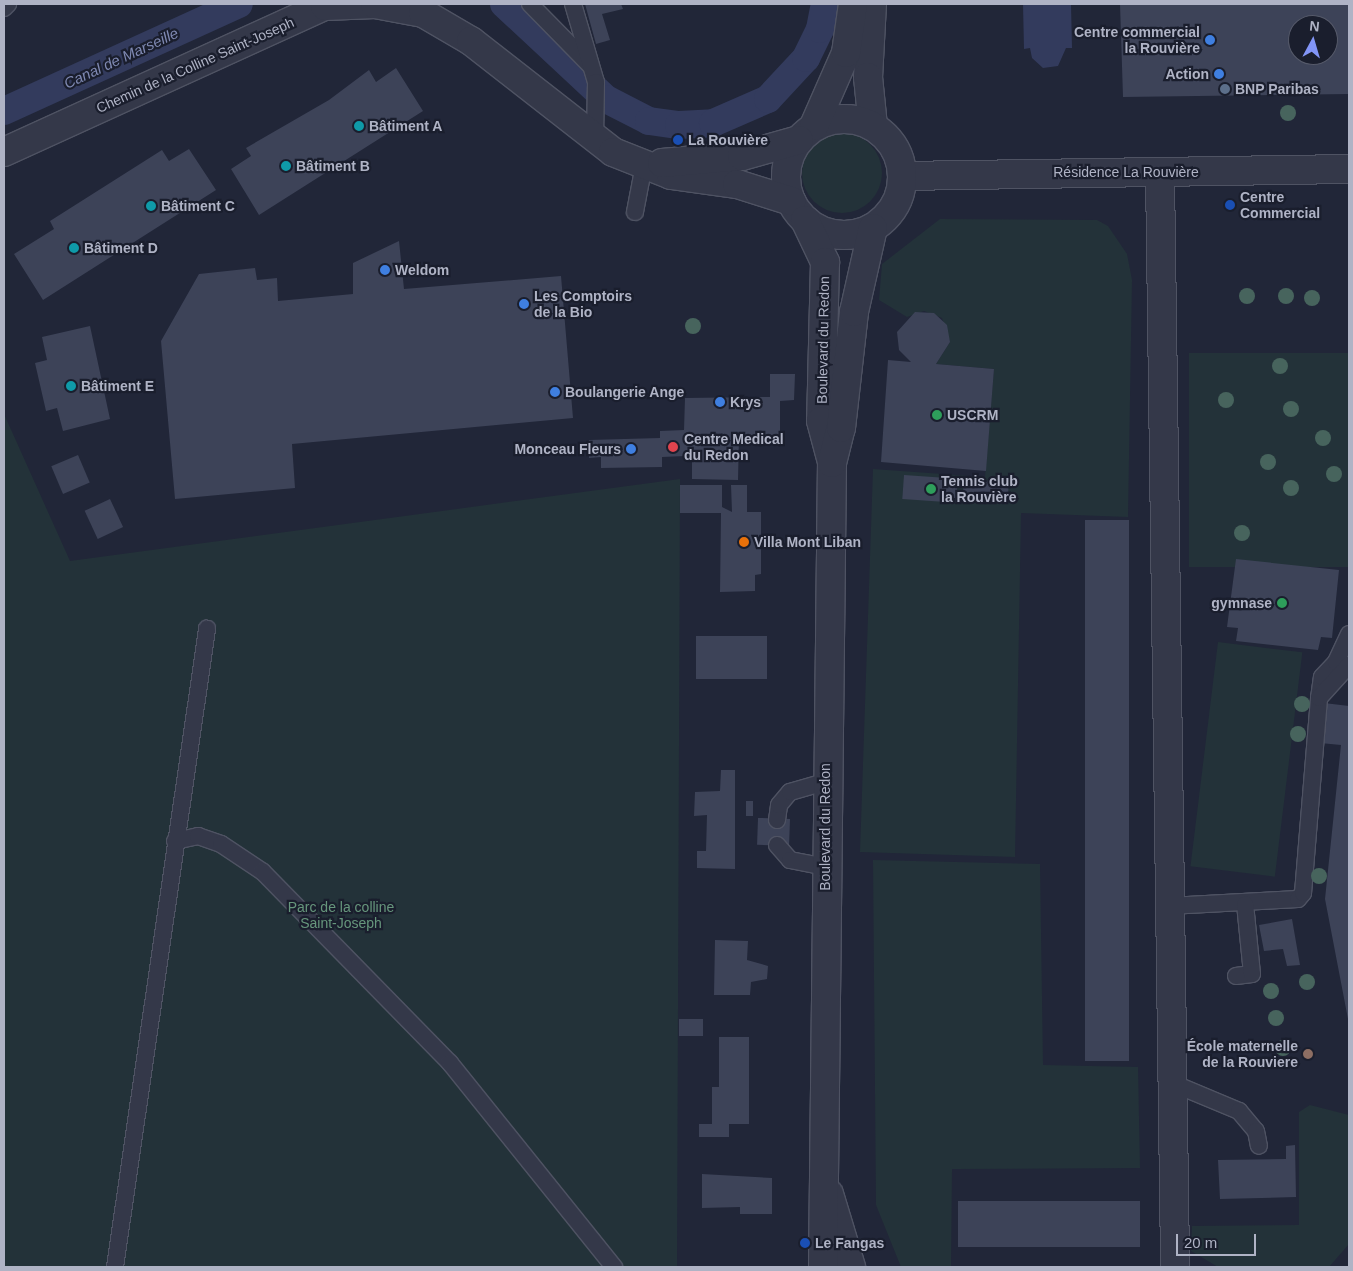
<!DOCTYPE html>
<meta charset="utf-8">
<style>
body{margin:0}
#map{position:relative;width:1353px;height:1271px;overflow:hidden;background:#212638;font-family:Arial,sans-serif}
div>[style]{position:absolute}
.green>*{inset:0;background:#233239;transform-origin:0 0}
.round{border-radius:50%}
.water>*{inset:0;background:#333b5d}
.canal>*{height:28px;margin:-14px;padding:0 14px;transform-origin:14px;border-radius:14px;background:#333b5d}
.building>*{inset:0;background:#3d4358;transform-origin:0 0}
.roads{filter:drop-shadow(1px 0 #4f5363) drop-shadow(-1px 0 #4f5363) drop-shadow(0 1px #4f5363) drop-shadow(0 -1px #4f5363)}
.service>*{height:16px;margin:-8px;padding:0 8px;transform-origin:8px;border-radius:8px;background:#343849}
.minor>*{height:28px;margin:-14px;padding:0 14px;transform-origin:14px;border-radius:14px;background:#343849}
.tertiary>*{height:28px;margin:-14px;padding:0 14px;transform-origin:14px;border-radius:14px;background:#343849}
.tertiary>.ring{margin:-14px;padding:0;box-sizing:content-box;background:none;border:28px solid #343849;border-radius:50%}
.trees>*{width:16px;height:16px;margin:-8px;border-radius:50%;background:#47645d}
.dots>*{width:14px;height:14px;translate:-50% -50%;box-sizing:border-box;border:2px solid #1a1e2d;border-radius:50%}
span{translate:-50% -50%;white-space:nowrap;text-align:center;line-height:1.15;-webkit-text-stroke:4.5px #1a1e2d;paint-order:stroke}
.poi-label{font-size:14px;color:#afb3c5;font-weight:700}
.right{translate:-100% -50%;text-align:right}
.left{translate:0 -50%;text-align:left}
.street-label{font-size:14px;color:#afb3c5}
.park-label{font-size:14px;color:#66967c}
.water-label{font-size:15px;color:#7f89b2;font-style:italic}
.frame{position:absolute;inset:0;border:5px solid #afb3c5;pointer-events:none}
.north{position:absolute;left:1288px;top:15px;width:50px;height:50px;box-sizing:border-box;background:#1a1e2d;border:1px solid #565a6a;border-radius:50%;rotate:6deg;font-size:14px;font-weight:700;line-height:20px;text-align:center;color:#afb3c5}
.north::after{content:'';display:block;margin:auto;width:18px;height:22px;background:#8295f7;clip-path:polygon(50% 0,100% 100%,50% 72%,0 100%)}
.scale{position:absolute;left:1176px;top:1234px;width:80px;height:22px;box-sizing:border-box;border:2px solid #afb3c5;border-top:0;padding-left:6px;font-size:15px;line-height:18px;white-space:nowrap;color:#afb3c5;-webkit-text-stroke:4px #1a1e2d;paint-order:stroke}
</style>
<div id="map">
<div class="green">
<div class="round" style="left:802px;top:133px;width:80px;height:80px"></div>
<div style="clip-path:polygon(940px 219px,1097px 220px,1108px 226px,1127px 254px,1132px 280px,1128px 517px,1021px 513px,1015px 857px,860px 852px,873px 469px,985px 477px,994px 369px,936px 364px,950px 342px,942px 318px,924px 311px,907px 317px,879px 300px,882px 264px)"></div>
<div style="left:1349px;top:353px;width:214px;height:160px;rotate:90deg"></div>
<div style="clip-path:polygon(4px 414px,70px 561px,680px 479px,677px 1267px,4px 1267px)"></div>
<div style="left:1218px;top:642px;width:85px;height:226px;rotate:7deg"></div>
<div style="clip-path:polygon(873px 860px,1040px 864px,1043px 1065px,1138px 1067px,1140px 1168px,952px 1169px,951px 1267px,901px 1267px,876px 1205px)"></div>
<div style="clip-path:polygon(1310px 1105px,1349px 1115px,1349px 1244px,1329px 1267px,1218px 1267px,1191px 1251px,1192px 1226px,1299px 1225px,1299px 1112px)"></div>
</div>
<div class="water">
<div style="clip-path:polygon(1023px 4px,1071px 4px,1072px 48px,1066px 48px,1058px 66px,1043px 68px,1032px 58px,1030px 48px,1024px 49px)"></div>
</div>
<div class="canal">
<div style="left:504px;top:4px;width:139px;rotate:43deg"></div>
<div style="left:606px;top:99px;width:48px;rotate:27.1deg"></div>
<div style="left:649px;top:121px;width:30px;rotate:8deg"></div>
<div style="left:679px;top:125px;width:34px;rotate:-3deg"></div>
<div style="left:713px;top:123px;width:60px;rotate:-23.6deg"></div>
<div style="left:768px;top:99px;width:56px;rotate:-47.2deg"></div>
<div style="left:806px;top:58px;width:32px;rotate:-64deg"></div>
<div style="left:820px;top:29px;width:25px;rotate:-79deg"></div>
<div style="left:4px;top:111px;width:258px;rotate:-24.5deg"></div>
</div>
<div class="building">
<div style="clip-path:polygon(585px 4px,621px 4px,623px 9px,602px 14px,610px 40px,596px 44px)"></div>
<div style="clip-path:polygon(evenodd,1120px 4px,1349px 4px,1349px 94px,1123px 97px,1120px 4px,1298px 25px,1328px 25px,1328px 55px,1298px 55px,1298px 25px)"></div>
<div style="clip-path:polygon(396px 68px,423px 111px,259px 215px,231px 169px,251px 156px,246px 148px,329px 100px,369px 70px,376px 82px)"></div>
<div style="clip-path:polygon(189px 149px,216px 190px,43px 300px,14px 254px,54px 229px,50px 221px,162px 150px,169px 161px)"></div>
<div style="clip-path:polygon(399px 241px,404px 289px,561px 276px,573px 418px,292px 444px,295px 488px,175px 499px,161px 341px,199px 274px,255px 268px,257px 280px,277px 278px,278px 301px,353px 294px,353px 263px)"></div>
<div style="clip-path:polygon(915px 312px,934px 313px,947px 325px,950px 342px,936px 364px,994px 369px,986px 471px,881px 462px,888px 360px,911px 362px,899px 350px,897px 332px)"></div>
<div style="clip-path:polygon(90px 326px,110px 419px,63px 431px,57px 408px,46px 411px,35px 363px,47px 360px,42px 337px)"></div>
<div style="clip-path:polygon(770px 374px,795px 374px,794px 400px,780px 401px,780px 438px,739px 437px,738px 480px,692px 479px,692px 457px,685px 456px,662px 457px,662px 467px,601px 468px,601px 457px,589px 458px,589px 440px,660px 438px,660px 431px,684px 430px,685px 398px,770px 397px)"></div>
<div style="left:78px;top:455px;width:30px;height:29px;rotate:67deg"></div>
<div style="left:904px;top:475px;width:54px;height:24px;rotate:4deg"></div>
<div style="left:964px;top:479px;width:45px;height:22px;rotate:4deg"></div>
<div style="clip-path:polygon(680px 485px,722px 485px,722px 507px,732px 512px,731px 485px,747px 485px,747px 512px,761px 512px,761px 574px,755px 575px,755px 591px,720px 592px,721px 513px,680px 513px)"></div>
<div style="left:110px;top:499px;width:31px;height:28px;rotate:65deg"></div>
<div style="left:1085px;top:520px;width:44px;height:541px"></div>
<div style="clip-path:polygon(1236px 559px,1339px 570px,1332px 638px,1321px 637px,1318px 650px,1236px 641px,1238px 628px,1227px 627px)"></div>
<div style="left:767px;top:636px;width:43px;height:71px;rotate:90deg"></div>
<div style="clip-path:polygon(1324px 703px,1349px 706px,1348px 1019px,1325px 899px,1341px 745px,1320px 743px)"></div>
<div style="clip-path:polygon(721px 770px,735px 770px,735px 869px,697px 868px,697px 851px,706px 851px,707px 815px,694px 816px,695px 792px,720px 791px)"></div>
<div style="left:746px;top:801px;width:7px;height:15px"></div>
<div style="left:790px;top:819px;width:27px;height:32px;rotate:92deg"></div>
<div style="clip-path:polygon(1292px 919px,1300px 965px,1287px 966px,1283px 949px,1264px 951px,1259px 925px)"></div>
<div style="clip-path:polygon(715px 940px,748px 941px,747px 960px,768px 966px,767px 979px,751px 982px,750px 995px,714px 995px)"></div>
<div style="left:679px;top:1019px;width:24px;height:17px"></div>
<div style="clip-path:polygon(719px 1037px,749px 1037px,749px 1124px,729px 1124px,729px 1137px,699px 1137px,699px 1124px,712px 1124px,712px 1087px,719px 1087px)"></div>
<div style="clip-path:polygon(1295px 1145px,1296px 1197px,1220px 1199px,1218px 1160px,1286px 1159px,1286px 1146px)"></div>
<div style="clip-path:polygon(702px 1174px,772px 1178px,772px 1214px,740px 1214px,740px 1207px,702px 1208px)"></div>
<div style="left:1140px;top:1201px;width:46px;height:182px;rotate:90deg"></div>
</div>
<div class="roads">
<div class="service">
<div style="left:530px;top:4px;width:86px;rotate:45.5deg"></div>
<div style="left:573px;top:4px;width:81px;rotate:73.6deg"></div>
<div style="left:596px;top:82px;width:55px;rotate:91deg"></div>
<div style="left:4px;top:8px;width:6px;rotate:-45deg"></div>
<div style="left:635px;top:212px;width:48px;rotate:-79.2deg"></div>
<div style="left:1319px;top:698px;width:21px;rotate:-82deg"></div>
<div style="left:1322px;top:677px;width:21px;rotate:-47deg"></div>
<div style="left:1336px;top:662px;width:31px;rotate:-65deg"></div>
<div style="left:777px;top:820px;width:15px;rotate:-82deg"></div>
<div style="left:779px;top:805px;width:17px;rotate:-50deg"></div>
<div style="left:790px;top:792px;width:37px;rotate:-16deg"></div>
<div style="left:175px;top:841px;width:24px;rotate:-12deg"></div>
<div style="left:198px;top:836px;width:24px;rotate:19deg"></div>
<div style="left:221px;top:844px;width:50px;rotate:33.7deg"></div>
<div style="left:263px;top:872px;width:267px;rotate:45.6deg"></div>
<div style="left:450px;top:1063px;width:262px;rotate:51.2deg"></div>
<div style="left:777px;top:845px;width:20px;rotate:49deg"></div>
<div style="left:790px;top:860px;width:36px;rotate:11deg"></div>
<div style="left:1169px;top:906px;width:129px;rotate:-3.1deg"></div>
<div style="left:1298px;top:899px;width:8px;rotate:-50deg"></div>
<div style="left:1303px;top:893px;width:196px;rotate:-85.3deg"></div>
<div style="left:1319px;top:698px;width:45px;rotate:-47.7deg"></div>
<div style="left:1236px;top:976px;width:16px;rotate:-7deg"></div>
<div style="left:1252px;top:974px;width:70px;rotate:-95.7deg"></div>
<div style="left:1172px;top:1083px;width:73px;rotate:22.7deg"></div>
<div style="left:1239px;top:1111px;width:26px;rotate:50deg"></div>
<div style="left:1256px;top:1131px;width:15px;rotate:79deg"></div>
<div style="left:115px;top:1267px;width:645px;rotate:-81.79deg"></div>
</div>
<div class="minor">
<div style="left:1160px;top:173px;width:1094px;rotate:89.21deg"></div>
<div style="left:903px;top:176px;width:446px;rotate:-0.9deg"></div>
</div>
<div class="tertiary">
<div style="left:872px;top:4px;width:73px;rotate:93.1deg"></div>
<div style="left:868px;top:77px;width:49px;rotate:84.2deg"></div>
<div class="ring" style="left:786px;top:119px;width:88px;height:88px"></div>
<div style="left:814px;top:126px;width:80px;rotate:-66.3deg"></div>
<div style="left:846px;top:53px;width:49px;rotate:-81.9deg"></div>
<div style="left:4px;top:152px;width:353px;rotate:-24.5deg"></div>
<div style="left:325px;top:6px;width:50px;rotate:-2.3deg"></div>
<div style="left:375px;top:4px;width:49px;rotate:10.6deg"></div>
<div style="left:423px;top:13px;width:56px;rotate:30.3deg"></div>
<div style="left:471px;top:41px;width:180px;rotate:38deg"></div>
<div style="left:613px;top:152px;width:62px;rotate:21.6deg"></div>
<div style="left:671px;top:175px;width:67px;rotate:7.8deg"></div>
<div style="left:737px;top:184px;width:57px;rotate:17.5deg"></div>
<div style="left:662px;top:163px;width:80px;rotate:-5deg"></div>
<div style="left:742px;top:156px;width:59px;rotate:-15.7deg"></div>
<div style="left:805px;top:220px;width:47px;rotate:64.5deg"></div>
<div style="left:825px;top:262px;width:159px;rotate:91.4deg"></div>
<div style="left:821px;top:421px;width:42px;rotate:75deg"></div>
<div style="left:829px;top:1194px;width:76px;rotate:73.2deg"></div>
<div style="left:823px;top:1267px;width:804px;rotate:-89.36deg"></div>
<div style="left:832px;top:463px;width:36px;rotate:-76deg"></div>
<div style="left:841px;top:428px;width:117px;rotate:-83.6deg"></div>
<div style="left:854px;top:312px;width:86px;rotate:-77.3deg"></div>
</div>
</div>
<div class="trees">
<div style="left:1288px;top:113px"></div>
<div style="left:1247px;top:296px"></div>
<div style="left:1286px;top:296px"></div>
<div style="left:1312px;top:298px"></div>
<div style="left:693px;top:326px"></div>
<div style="left:1280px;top:366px"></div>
<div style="left:1226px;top:400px"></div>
<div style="left:1291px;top:409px"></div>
<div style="left:1323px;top:438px"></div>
<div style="left:1268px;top:462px"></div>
<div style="left:1334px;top:474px"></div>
<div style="left:1291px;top:488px"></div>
<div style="left:1242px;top:533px"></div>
<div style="left:1302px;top:704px"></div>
<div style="left:1298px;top:734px"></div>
<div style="left:1319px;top:876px"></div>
<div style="left:1307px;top:982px"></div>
<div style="left:1271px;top:991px"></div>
<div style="left:1276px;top:1018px"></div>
<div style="left:1283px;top:1048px"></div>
</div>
<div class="dots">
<div style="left:1210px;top:40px;background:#3f7fe0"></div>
<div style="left:1219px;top:74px;background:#3f7fe0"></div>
<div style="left:1225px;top:89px;background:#5c6f8a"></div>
<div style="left:359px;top:126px;background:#0f9aa8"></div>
<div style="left:678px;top:140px;background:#1a4fb4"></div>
<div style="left:286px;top:166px;background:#0f9aa8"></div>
<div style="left:1230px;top:205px;background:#1a4fb4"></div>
<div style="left:151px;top:206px;background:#0f9aa8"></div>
<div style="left:74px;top:248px;background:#0f9aa8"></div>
<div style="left:385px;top:270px;background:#3f7fe0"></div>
<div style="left:524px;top:304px;background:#3f7fe0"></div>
<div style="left:71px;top:386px;background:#0f9aa8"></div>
<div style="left:555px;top:392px;background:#3f7fe0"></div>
<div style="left:720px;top:402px;background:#3f7fe0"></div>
<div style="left:937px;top:415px;background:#2e9e5b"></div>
<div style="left:673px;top:447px;background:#e0444e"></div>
<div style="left:631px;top:449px;background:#3f7fe0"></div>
<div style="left:931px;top:489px;background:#2e9e5b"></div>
<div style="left:744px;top:542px;background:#e8710a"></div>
<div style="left:1282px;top:603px;background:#2e9e5b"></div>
<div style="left:1308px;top:1054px;background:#8d6e63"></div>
<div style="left:805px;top:1243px;background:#1a4fb4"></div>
</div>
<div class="poi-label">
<span class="right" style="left:1200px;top:40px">Centre commercial<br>la Rouvière</span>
<span class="right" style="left:1209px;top:74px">Action</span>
<span class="left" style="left:1235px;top:89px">BNP Paribas</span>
<span class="left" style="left:369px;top:126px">Bâtiment A</span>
<span class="left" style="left:688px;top:140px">La Rouvière</span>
<span class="left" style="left:296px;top:166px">Bâtiment B</span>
<span class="left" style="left:1240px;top:205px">Centre<br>Commercial</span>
<span class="left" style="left:161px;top:206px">Bâtiment C</span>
<span class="left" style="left:84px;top:248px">Bâtiment D</span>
<span class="left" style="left:395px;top:270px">Weldom</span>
<span class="left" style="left:534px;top:304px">Les Comptoirs<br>de la Bio</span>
<span class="left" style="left:81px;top:386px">Bâtiment E</span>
<span class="left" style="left:565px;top:392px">Boulangerie Ange</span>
<span class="left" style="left:730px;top:402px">Krys</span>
<span class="left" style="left:947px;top:415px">USCRM</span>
<span class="left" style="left:684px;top:447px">Centre Medical<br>du Redon</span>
<span class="right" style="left:621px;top:449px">Monceau Fleurs</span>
<span class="left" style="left:941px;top:489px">Tennis club<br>la Rouvière</span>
<span class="left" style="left:754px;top:542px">Villa Mont Liban</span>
<span class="right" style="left:1272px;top:603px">gymnase</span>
<span class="right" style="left:1298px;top:1054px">École maternelle<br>de la Rouviere</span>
<span class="left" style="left:815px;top:1243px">Le Fangas</span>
</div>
<div class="street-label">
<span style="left:195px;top:65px;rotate:-24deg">Chemin de la Colline Saint-Joseph</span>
<span style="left:1126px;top:172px">Résidence La Rouvière</span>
<span style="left:823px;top:340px;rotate:-89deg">Boulevard du Redon</span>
<span style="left:825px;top:827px;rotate:-90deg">Boulevard du Redon</span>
</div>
<div class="park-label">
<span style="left:341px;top:915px">Parc de la colline<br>Saint-Joseph</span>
</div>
<div class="water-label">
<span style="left:121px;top:58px;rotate:-25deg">Canal de Marseille</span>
</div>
<div class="frame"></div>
<div class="north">N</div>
<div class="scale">20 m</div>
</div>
